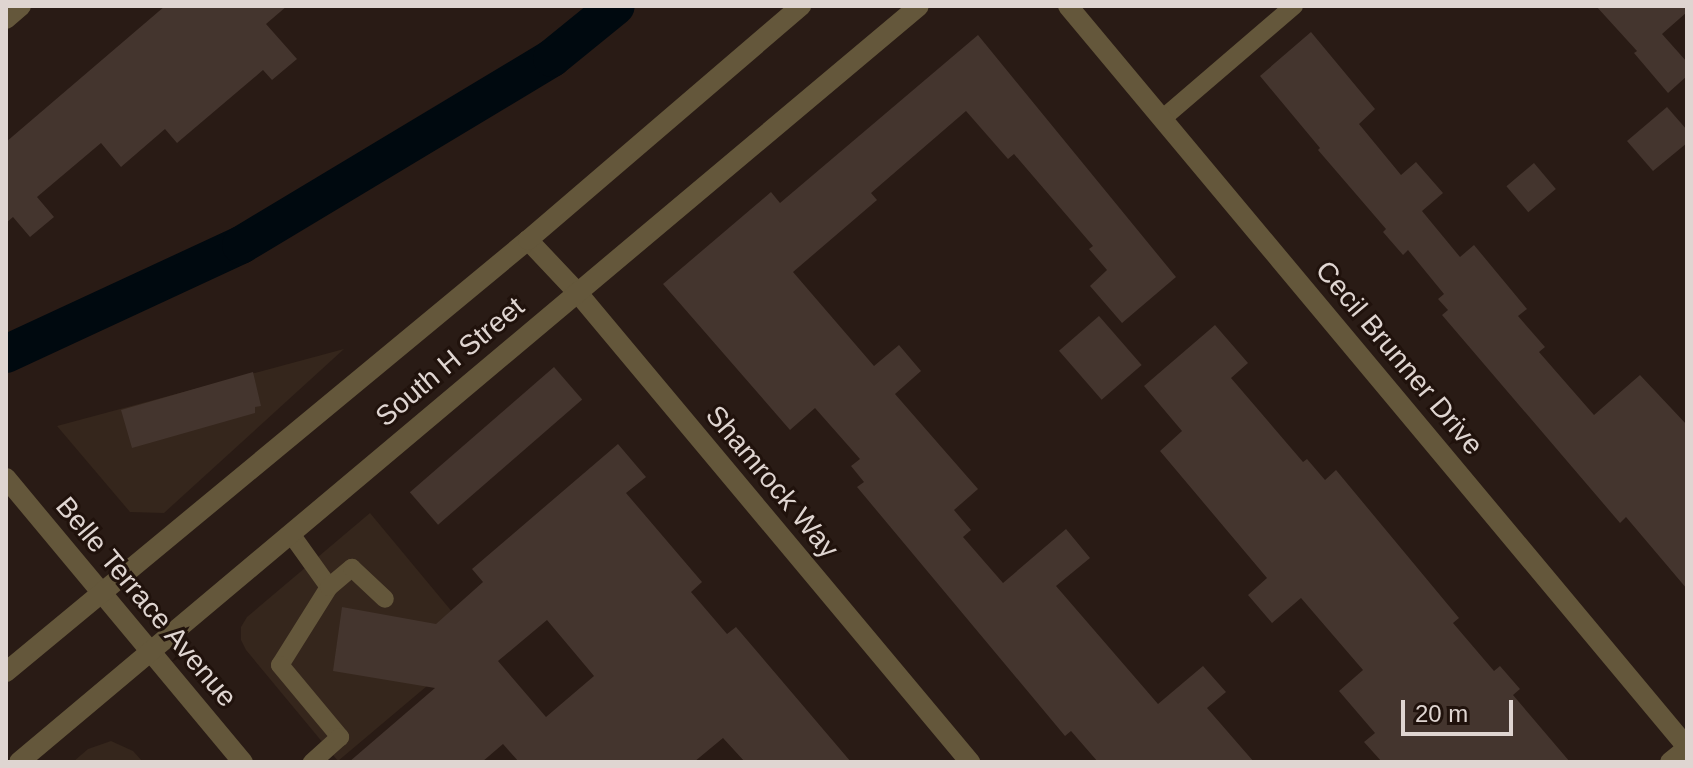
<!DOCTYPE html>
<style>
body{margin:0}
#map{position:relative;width:1693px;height:768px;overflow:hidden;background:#291b15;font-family:Arial,sans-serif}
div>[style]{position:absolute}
.commercial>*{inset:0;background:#35261c}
.canal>*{height:38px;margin:-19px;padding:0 19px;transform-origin:19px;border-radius:19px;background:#00090f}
.building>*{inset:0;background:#44352e;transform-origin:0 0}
.service>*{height:18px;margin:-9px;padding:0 9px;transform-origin:9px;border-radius:9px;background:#64573b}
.minor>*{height:20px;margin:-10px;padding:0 10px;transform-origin:10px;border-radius:10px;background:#64573b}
.tertiary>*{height:20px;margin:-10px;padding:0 10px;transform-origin:10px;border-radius:10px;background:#64573b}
span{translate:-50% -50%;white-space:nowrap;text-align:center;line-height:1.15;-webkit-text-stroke:6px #20120c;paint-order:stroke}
.street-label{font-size:28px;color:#dfd5d1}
.frame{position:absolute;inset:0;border:8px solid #dfd5d1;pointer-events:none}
.scale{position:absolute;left:1401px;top:700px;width:112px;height:36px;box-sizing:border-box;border:4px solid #dfd5d1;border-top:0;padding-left:10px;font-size:24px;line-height:28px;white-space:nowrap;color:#dfd5d1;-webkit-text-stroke:6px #20120c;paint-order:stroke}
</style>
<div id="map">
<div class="commercial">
<div style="clip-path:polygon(344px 349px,164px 513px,130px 512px,57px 426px)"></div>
<div style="clip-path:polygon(370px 513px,478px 643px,338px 761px,246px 650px,241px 640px,241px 627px,247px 617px)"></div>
<div style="clip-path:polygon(111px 741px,133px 751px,143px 762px,73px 762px,88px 749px)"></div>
</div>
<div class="canal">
<div style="left:6px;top:354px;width:259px;rotate:-24.9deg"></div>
<div style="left:241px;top:245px;width:363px;rotate:-31deg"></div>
<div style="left:552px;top:58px;width:82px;rotate:-39.1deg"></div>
</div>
<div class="building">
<div style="clip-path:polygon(165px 6px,287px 6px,266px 24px,297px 59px,272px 80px,263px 70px,177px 143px,165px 129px,121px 167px,101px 143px,37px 197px,54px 217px,30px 237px,13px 217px,6px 223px,6px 142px)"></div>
<div style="clip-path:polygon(1596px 6px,1687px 6px,1687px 12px,1662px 34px,1687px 62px,1687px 76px,1668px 93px,1634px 53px,1637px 51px)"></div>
<div style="clip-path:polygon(1311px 32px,1375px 109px,1359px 124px,1401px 175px,1416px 162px,1443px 193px,1422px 211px,1460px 257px,1474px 245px,1527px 309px,1518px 316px,1545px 347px,1539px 352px,1594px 415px,1640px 375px,1687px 425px,1687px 589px,1626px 517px,1620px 523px,1442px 315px,1448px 310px,1438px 299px,1444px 294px,1408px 250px,1403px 255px,1383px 232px,1386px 229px,1318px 150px,1320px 148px,1260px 76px)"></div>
<div style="clip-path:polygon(978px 35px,1176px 277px,1122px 323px,1090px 286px,1107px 270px,1089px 249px,1093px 246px,1014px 154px,1008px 159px,966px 111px,871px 193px,877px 200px,793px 272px,874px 366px,899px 345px,921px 371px,895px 394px,978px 489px,954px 510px,971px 530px,963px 537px,1003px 583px,1066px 529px,1090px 558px,1056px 586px,1158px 704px,1203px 666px,1226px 692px,1207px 708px,1254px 762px,1098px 762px,1071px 731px,1065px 736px,857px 487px,864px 482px,851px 466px,860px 459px,815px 408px,790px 430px,663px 284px,771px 192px,780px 203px)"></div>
<div style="clip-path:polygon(1667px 107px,1687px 130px,1687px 143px,1653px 171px,1627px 141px)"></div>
<div style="left:1534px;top:163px;width:34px;height:36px;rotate:50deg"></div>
<div style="left:1099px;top:316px;width:65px;height:53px;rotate:49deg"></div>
<div style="clip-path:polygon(1215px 325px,1248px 363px,1231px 378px,1303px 462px,1307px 459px,1325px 480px,1336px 470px,1459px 618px,1453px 623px,1494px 671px,1500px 666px,1520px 689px,1513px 695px,1570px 762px,1382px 762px,1364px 742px,1375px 733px,1339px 691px,1363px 670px,1301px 598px,1272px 623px,1248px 595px,1267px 578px,1160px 451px,1182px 431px,1144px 386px)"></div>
<div style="left:554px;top:367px;width:43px;height:191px;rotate:49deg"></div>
<div style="clip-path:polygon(253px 372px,261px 406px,255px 407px,255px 413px,132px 448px,121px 410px)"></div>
<div style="clip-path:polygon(evenodd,618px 444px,646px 477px,626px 493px,702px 582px,691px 592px,727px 634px,736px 627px,851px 762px,745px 762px,723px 738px,694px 762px,519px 762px,503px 744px,482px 762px,349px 762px,435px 688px,333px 671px,342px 607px,436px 624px,483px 582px,472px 569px,618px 444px,547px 620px,594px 676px,546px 717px,498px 661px,547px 620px)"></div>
</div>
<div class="service">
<div style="left:1162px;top:119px;width:174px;rotate:-40.6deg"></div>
<div style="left:291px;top:534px;width:65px;rotate:54.4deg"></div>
<div style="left:329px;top:587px;width:92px;rotate:122.1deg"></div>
<div style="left:280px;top:665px;width:94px;rotate:50.2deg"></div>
<div style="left:340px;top:737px;width:38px;rotate:138deg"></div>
<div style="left:329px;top:587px;width:30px;rotate:-40deg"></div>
<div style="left:352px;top:568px;width:45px;rotate:43.2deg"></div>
</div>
<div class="minor">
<div style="left:1068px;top:6px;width:966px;rotate:50.13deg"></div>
<div style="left:6px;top:19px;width:20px;rotate:-41deg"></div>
<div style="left:528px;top:240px;width:71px;rotate:46.7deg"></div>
<div style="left:577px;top:292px;width:613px;rotate:50.1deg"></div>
<div style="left:1670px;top:762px;width:22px;rotate:-39deg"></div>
</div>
<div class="tertiary">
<div style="left:6px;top:478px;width:370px;rotate:50.2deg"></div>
<div style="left:6px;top:672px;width:678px;rotate:-39.61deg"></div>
<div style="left:528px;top:240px;width:360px;rotate:-40.6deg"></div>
<div style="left:19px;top:762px;width:1175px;rotate:-40.03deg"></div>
</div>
<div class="street-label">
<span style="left:1399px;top:358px;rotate:50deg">Cecil Brunner Drive</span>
<span style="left:450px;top:362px;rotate:-40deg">South H Street</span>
<span style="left:772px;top:482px;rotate:50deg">Shamrock Way</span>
<span style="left:146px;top:602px;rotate:50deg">Belle Terrace Avenue</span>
</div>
<div class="frame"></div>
<div class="scale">20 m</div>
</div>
